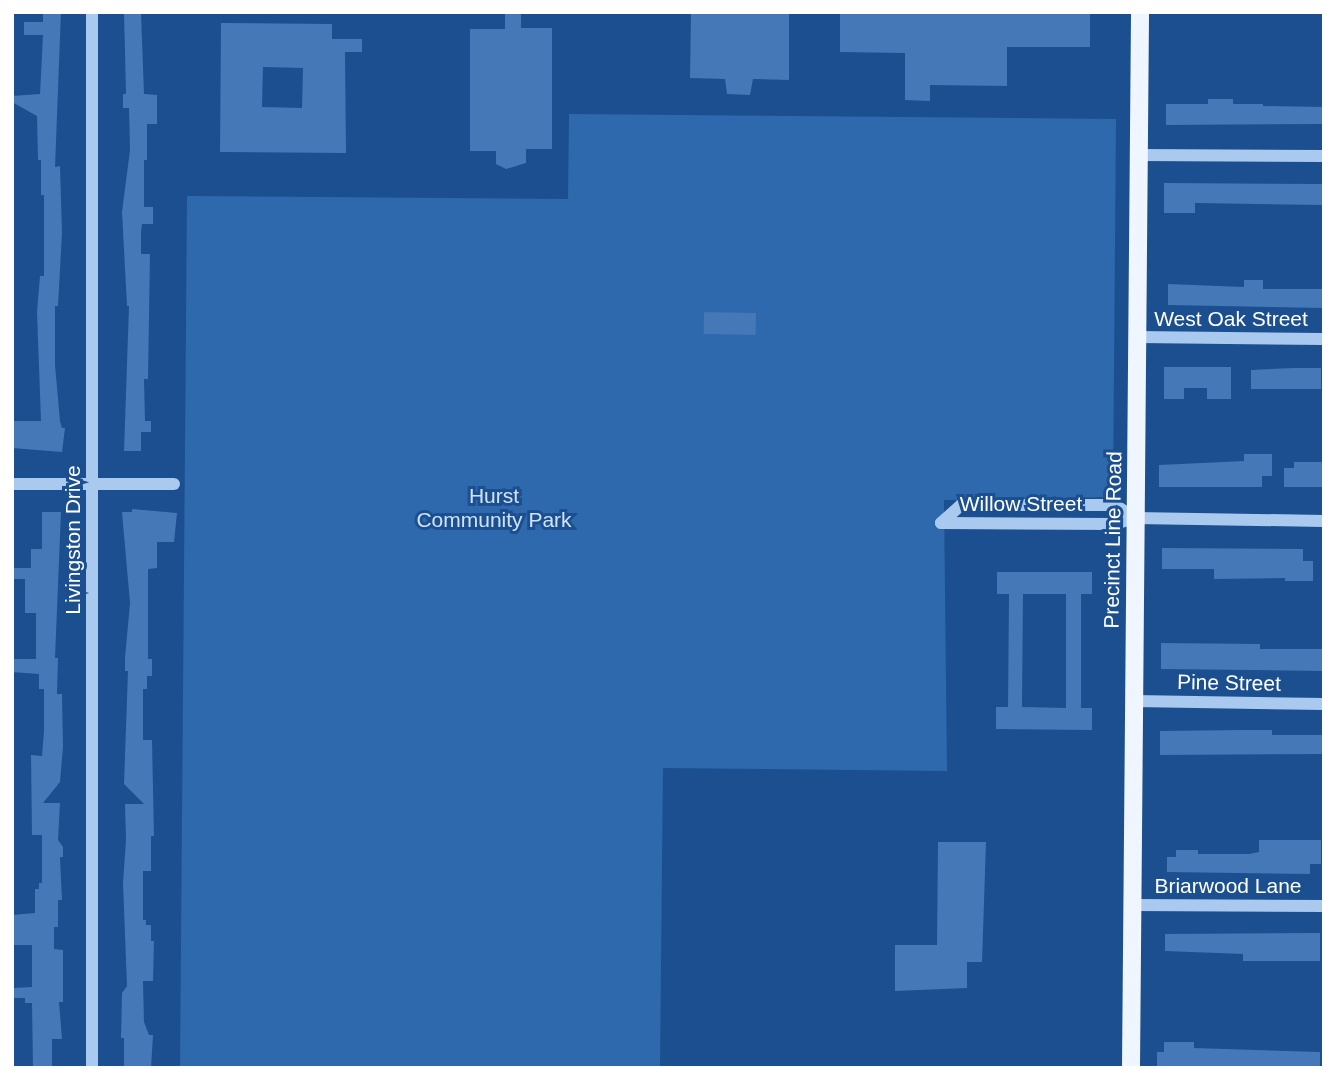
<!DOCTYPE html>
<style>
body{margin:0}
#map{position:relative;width:1336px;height:1080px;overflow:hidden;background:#1b4f8f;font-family:Arial,sans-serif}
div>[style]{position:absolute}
.green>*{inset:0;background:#2e69ad}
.building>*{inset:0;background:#4478b7;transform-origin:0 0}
.minor>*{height:12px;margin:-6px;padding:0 6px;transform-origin:6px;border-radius:6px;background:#a9c9ee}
.major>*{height:18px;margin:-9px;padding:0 9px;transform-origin:9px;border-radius:9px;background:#f0f6ff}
span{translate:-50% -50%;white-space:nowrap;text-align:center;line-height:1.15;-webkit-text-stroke:6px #1b4f8f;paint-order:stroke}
.street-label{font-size:21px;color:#fff}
.park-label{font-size:21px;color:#cfe3fa}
.frame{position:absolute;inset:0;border:14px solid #fff;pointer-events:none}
</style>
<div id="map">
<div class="green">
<div style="clip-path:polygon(569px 114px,1116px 119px,1113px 497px,944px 500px,947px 771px,663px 768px,660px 1068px,180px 1068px,187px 196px,568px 199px)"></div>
</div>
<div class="building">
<div style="clip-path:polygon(43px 12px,61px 12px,55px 167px,60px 166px,62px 233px,58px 306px,55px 306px,55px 365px,60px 421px,62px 428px,65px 428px,62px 452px,12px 448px,12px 421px,41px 421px,37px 312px,40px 276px,44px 276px,44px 195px,41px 195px,41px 160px,38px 160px,37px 116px,12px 102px,12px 96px,40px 94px,43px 35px,24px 35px,24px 22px,43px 22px)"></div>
<div style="clip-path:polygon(124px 12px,141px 12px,144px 94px,157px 95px,157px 124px,147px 124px,147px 160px,144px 160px,144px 207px,153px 207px,153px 224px,142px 224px,141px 233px,141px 254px,150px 254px,148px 379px,144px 379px,145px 421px,151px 421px,151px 432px,141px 432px,141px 451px,124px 451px,129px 306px,127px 306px,122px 212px,130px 150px,129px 108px,123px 108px,123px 94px,126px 94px)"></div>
<div style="clip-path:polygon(505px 12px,521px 12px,521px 28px,552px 28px,552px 149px,526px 149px,526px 163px,506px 169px,496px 164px,496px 151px,470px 151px,470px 29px,505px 29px)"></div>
<div style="clip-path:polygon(691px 12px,789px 12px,789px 80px,753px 79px,750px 95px,727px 94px,725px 79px,690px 78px)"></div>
<div style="clip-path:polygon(840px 12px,1090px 12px,1090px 47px,1007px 47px,1007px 86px,930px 85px,930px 101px,905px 100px,905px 53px,840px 52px)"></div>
<div style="clip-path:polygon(evenodd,221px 23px,332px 24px,332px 39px,362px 39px,362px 52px,345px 52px,346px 153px,220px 152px,221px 23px,263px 67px,303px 68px,302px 108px,262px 107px,263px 67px)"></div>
<div style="clip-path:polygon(1208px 99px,1233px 99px,1233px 104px,1263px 104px,1263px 106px,1324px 107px,1324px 124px,1166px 125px,1166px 104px,1208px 104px)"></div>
<div style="clip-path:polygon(1164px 183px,1324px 184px,1324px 205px,1195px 203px,1195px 213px,1164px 213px)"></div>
<div style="clip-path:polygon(1244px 280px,1263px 280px,1263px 289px,1324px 289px,1324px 308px,1168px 305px,1168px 284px,1244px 287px)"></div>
<div style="left:704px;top:312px;width:52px;height:22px;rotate:1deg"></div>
<div style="clip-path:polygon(1164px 367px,1231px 367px,1231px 399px,1207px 399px,1207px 388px,1184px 388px,1184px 399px,1164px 399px)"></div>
<div style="clip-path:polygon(1294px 368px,1321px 368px,1321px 389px,1251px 389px,1251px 370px)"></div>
<div style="clip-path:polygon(1244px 454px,1272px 454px,1272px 476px,1262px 476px,1262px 487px,1159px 487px,1159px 465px,1244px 461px)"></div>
<div style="clip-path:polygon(1294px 462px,1324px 462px,1324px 487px,1284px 487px,1284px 468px,1294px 468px)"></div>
<div style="clip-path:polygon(132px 509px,177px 513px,174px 542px,157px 542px,157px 568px,148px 569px,148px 659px,152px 659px,152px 676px,147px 676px,147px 689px,143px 689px,143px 740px,152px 740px,154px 836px,151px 836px,151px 871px,143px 871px,143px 920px,146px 920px,146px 925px,151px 925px,151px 941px,154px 941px,153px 981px,143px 981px,144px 1022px,149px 1035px,153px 1035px,151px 1068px,124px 1068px,124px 1038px,121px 1038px,122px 993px,127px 986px,123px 883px,126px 840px,125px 804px,144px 804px,124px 784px,128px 671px,125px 671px,125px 658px,130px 603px,122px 512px,132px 512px)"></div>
<div style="clip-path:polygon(42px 512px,61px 512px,55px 658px,58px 658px,57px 694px,62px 694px,63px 747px,60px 782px,43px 803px,60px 803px,58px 840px,63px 847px,63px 857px,60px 857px,62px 900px,58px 900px,58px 927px,54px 927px,54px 949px,63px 950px,63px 1002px,59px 1002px,62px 1039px,52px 1039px,52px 1068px,33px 1068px,32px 1003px,25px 1003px,25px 998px,12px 998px,12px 988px,32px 987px,32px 945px,12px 945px,12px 915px,35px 913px,35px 889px,39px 889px,39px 883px,42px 883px,42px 835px,32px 835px,31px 755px,42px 756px,44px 731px,44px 689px,39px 689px,39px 674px,12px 672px,12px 659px,36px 659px,36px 613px,25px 613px,25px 579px,13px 579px,13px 568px,31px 568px,31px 549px,42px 549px)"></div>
<div style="clip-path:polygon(1162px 548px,1303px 549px,1303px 561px,1313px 561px,1313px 581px,1285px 581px,1285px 578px,1214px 579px,1214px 569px,1162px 569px)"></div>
<div style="clip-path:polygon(evenodd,997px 572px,1092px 572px,1092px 594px,1081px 594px,1081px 708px,1092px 708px,1092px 730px,996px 729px,996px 707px,1008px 707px,1009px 594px,997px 594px,997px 572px,1023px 594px,1066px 594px,1066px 708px,1022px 707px,1023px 594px)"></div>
<div style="clip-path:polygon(1161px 643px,1260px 644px,1260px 649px,1324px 649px,1324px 671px,1161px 669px)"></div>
<div style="clip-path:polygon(1241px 730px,1272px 730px,1272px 735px,1324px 735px,1324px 754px,1160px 755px,1160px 731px)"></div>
<div style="clip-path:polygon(1259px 840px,1321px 840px,1321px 864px,1310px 864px,1310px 874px,1167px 872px,1167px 857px,1176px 857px,1176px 850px,1198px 850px,1198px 854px,1249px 854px,1259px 852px)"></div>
<div style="clip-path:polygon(938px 842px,986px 842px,982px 962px,967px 962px,967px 988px,895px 991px,895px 945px,937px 945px)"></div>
<div style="clip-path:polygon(1320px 933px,1320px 961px,1243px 961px,1243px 954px,1165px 951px,1165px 934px)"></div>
<div style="clip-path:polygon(1164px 1042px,1194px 1042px,1194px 1048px,1320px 1052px,1320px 1068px,1157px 1068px,1157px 1052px,1164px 1052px)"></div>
</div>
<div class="minor">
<div style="left:92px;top:12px;width:1056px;rotate:90deg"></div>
<div style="left:1139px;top:155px;width:185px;rotate:0.3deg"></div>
<div style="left:1137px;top:337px;width:187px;rotate:0.6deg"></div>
<div style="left:12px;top:484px;width:162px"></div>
<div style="left:941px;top:523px;width:174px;rotate:0.3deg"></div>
<div style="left:1115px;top:524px;width:21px;rotate:-17deg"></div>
<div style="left:1135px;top:518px;width:189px;rotate:0.9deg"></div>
<div style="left:941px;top:523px;width:27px;rotate:-42deg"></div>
<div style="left:961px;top:505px;width:154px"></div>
<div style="left:1115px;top:505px;width:24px;rotate:33deg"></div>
<div style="left:1134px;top:701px;width:190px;rotate:0.9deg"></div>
<div style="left:1132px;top:905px;width:192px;rotate:0.3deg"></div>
</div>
<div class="major">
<div style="left:1131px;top:1068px;width:1056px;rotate:-89.51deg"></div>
</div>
<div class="street-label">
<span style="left:1231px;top:319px">West Oak Street</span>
<span style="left:1021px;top:504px">Willow Street</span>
<span style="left:73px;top:540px;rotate:-90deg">Livingston Drive</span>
<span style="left:1113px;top:540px;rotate:-89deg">Precinct Line Road</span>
<span style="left:1229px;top:683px;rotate:1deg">Pine Street</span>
<span style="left:1228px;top:886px">Briarwood Lane</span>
</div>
<div class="park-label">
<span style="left:494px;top:508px">Hurst<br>Community Park</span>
</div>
<div class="frame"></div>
</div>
